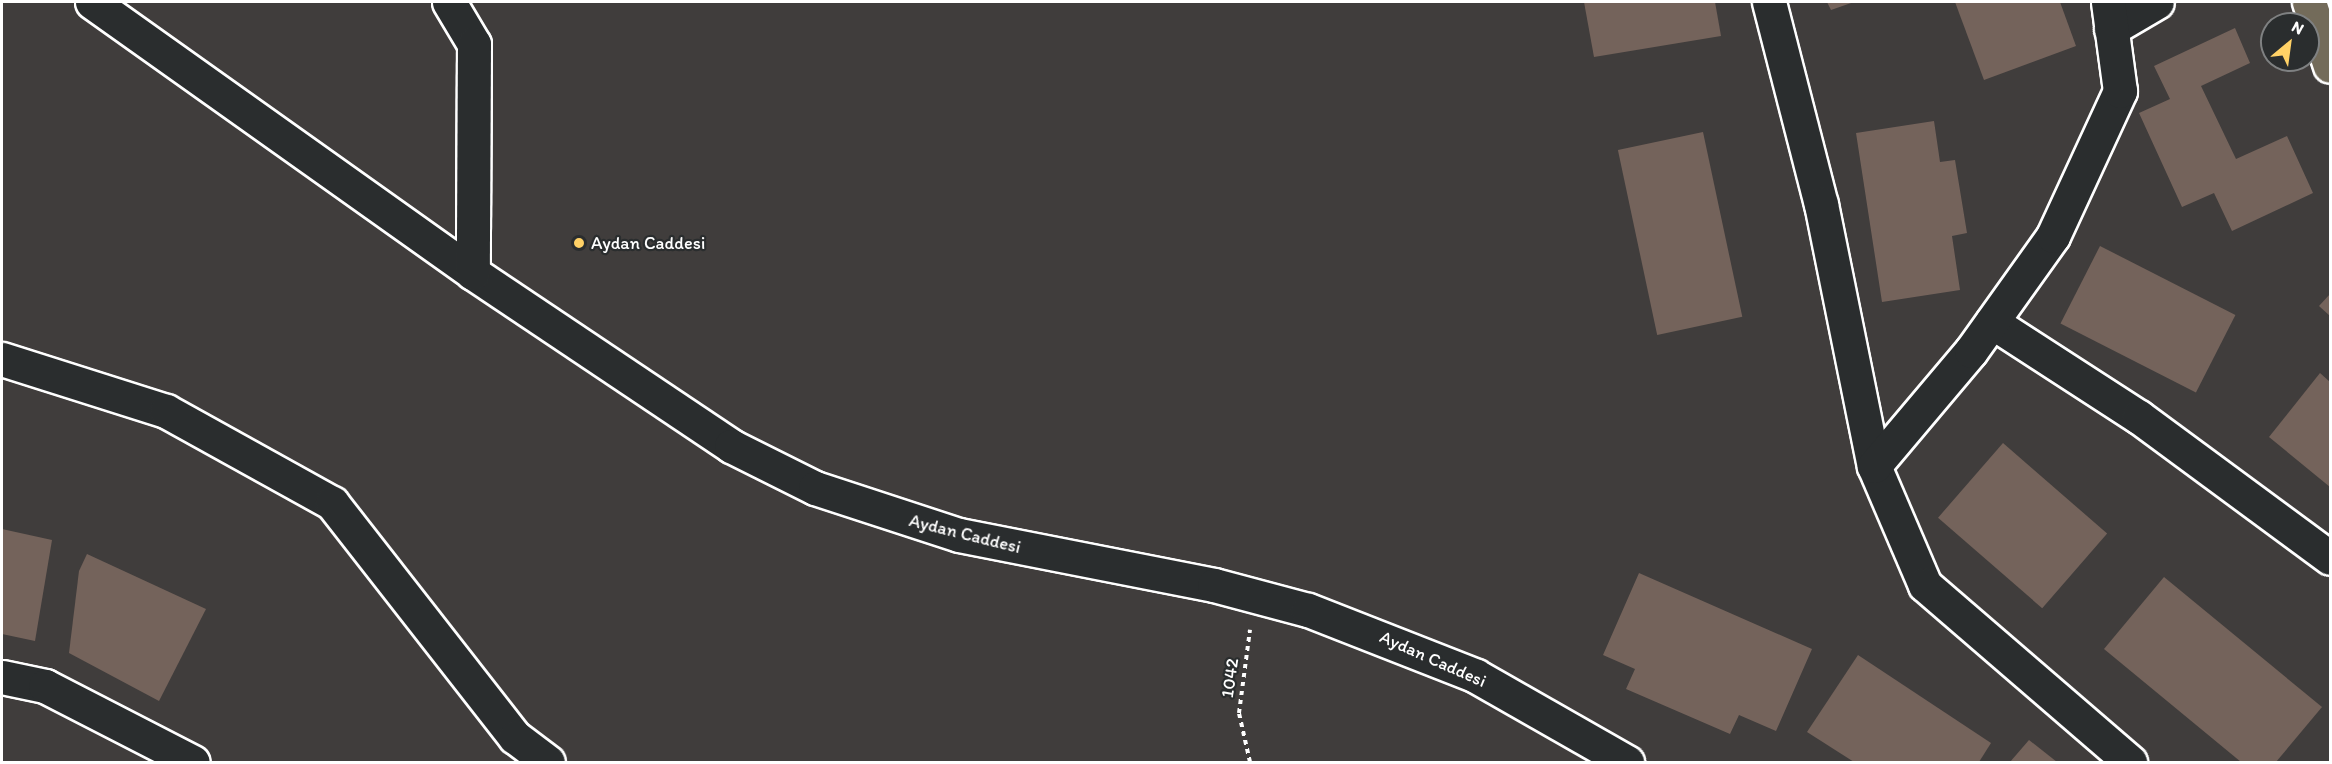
<!DOCTYPE html>
<style>
body{margin:0}
#map{position:relative;width:2332px;height:764px;overflow:hidden;background:#403d3c;font-family:Itim,sans-serif}
div>[style]{position:absolute}
.building>*{inset:0;background:#74635b;transform-origin:0 0}
.path>*{height:4px;margin-top:-2px;transform-origin:0;background:repeating-linear-gradient(90deg,#fff 0 4.5px,transparent 0 9px)}
.roads{filter:drop-shadow(2px 0 #fff) drop-shadow(-2px 0 #fff) drop-shadow(0 2px #fff) drop-shadow(0 -2px #fff)}
.minor>*{height:33px;margin:-16.5px;padding:0 16.5px;transform-origin:16.5px;border-radius:16.5px;background:#2a2d2e}
.major>*{height:33px;margin:-16.5px;padding:0 16.5px;transform-origin:16.5px;border-radius:16.5px;background:#736b5a}
.dots>*{width:16px;height:16px;translate:-50% -50%;box-sizing:border-box;border:3px solid #2a2d2e;border-radius:50%}
span{translate:-50% -50%;white-space:nowrap;text-align:center;line-height:1.15;-webkit-text-stroke:4.5px #2a2d2e;paint-order:stroke}
.poi-label{font-size:18px;color:#fff}
.left{translate:0 -50%;text-align:left}
.street-label{font-size:18px;color:#fff}
.frame{position:absolute;inset:0;border:3px solid #fff;pointer-events:none}
.north{position:absolute;left:2260px;top:12px;width:60px;height:60px;box-sizing:border-box;background:#2a2d2e;border:2px solid #7f8182;border-radius:50%;rotate:29deg;font-size:16px;font-weight:700;line-height:24px;text-align:center;color:#fff}
.north::after{content:'';display:block;margin:auto;width:21px;height:27px;background:#ffd166;clip-path:polygon(50% 0,100% 100%,50% 72%,0 100%)}
</style>
<div id="map">
<div class="building">
<div style="clip-path:polygon(1584px 2px,1715px 2px,1721px 36px,1594px 57px)"></div>
<div style="clip-path:polygon(1827px 2px,1854px 2px,1831px 10px)"></div>
<div style="clip-path:polygon(1955px 2px,2060px 2px,2076px 46px,1984px 80px)"></div>
<div style="clip-path:polygon(2235px 28px,2250px 63px,2201px 86px,2236px 159px,2287px 136px,2313px 193px,2232px 231px,2214px 193px,2182px 207px,2139px 113px,2170px 99px,2154px 66px)"></div>
<div style="clip-path:polygon(1934px 121px,1940px 162px,1955px 160px,1967px 233px,1952px 236px,1960px 290px,1882px 302px,1856px 133px)"></div>
<div style="left:1703px;top:132px;width:189px;height:87px;rotate:78deg"></div>
<div style="left:2100px;top:246px;width:152px;height:87px;rotate:27deg"></div>
<div style="clip-path:polygon(2330px 294px,2330px 316px,2319px 306px)"></div>
<div style="clip-path:polygon(2320px 373px,2330px 382px,2330px 487px,2269px 437px)"></div>
<div style="left:2003px;top:443px;width:138px;height:99px;rotate:41deg"></div>
<div style="clip-path:polygon(2px 529px,52px 540px,35px 641px,2px 634px)"></div>
<div style="clip-path:polygon(87px 554px,206px 609px,159px 701px,69px 653px,79px 571px)"></div>
<div style="clip-path:polygon(1639px 573px,1812px 649px,1776px 731px,1739px 715px,1730px 734px,1626px 689px,1635px 669px,1603px 655px)"></div>
<div style="clip-path:polygon(2164px 577px,2322px 707px,2276px 762px,2241px 762px,2104px 649px)"></div>
<div style="clip-path:polygon(1858px 655px,1991px 743px,1979px 762px,1854px 762px,1807px 732px)"></div>
<div style="clip-path:polygon(2029px 740px,2057px 762px,2010px 762px)"></div>
</div>
<div class="path">
<div style="left:1250px;top:762px;width:50px;rotate:-102.7deg"></div>
<div style="left:1239px;top:713px;width:84px;rotate:-82.5deg"></div>
</div>
<div class="roads">
<div class="minor">
<div style="left:92px;top:2px;width:468px;rotate:35.4deg"></div>
<div style="left:473px;top:273px;width:311px;rotate:33.8deg"></div>
<div style="left:731px;top:446px;width:94px;rotate:26.6deg"></div>
<div style="left:815px;top:488px;width:151px;rotate:18.1deg"></div>
<div style="left:959px;top:535px;width:260px;rotate:11.1deg"></div>
<div style="left:1214px;top:585px;width:97px;rotate:14.9deg"></div>
<div style="left:1308px;top:610px;width:180px;rotate:21.4deg"></div>
<div style="left:1476px;top:676px;width:174px;rotate:29.7deg"></div>
<div style="left:449px;top:2px;width:49px;rotate:59.2deg"></div>
<div style="left:474px;top:44px;width:229px;rotate:90.3deg"></div>
<div style="left:1769px;top:2px;width:209px;rotate:75.6deg"></div>
<div style="left:1821px;top:204px;width:267px;rotate:78.6deg"></div>
<div style="left:1874px;top:466px;width:129px;rotate:66.8deg"></div>
<div style="left:1925px;top:585px;width:271px;rotate:40.8deg"></div>
<div style="left:2111px;top:29px;width:53px;rotate:-30.4deg"></div>
<div style="left:1992px;top:322px;width:175px;rotate:32.9deg"></div>
<div style="left:2139px;top:417px;width:237px;rotate:36.4deg"></div>
<div style="left:2px;top:359px;width:172px;rotate:17.6deg"></div>
<div style="left:166px;top:411px;width:190px;rotate:29deg"></div>
<div style="left:332px;top:503px;width:297px;rotate:52deg"></div>
<div style="left:515px;top:737px;width:41px;rotate:37.1deg"></div>
<div style="left:1874px;top:466px;width:150px;rotate:-49.9deg"></div>
<div style="left:1971px;top:351px;width:141px;rotate:-54.5deg"></div>
<div style="left:2053px;top:236px;width:160px;rotate:-65.2deg"></div>
<div style="left:2120px;top:91px;width:90px;rotate:-97.7deg"></div>
<div style="left:2px;top:677px;width:44px;rotate:11.8deg"></div>
<div style="left:45px;top:686px;width:166px;rotate:27.2deg"></div>
</div>
<div class="major">
<div style="left:2309px;top:2px;width:67px;rotate:71.8deg"></div>
</div>
</div>
<div class="dots">
<div style="left:579px;top:243px;background:#ffd166"></div>
</div>
<div class="poi-label">
<span class="left" style="left:591px;top:243px">Aydan Caddesi</span>
</div>
<div class="street-label">
<span style="left:965px;top:534px;rotate:14deg">Aydan Caddesi</span>
<span style="left:1433px;top:659px;rotate:24deg">Aydan Caddesi</span>
<span style="left:1230px;top:678px;rotate:-82deg">1042</span>
</div>
<div class="frame"></div>
<div class="north">N</div>
</div>
